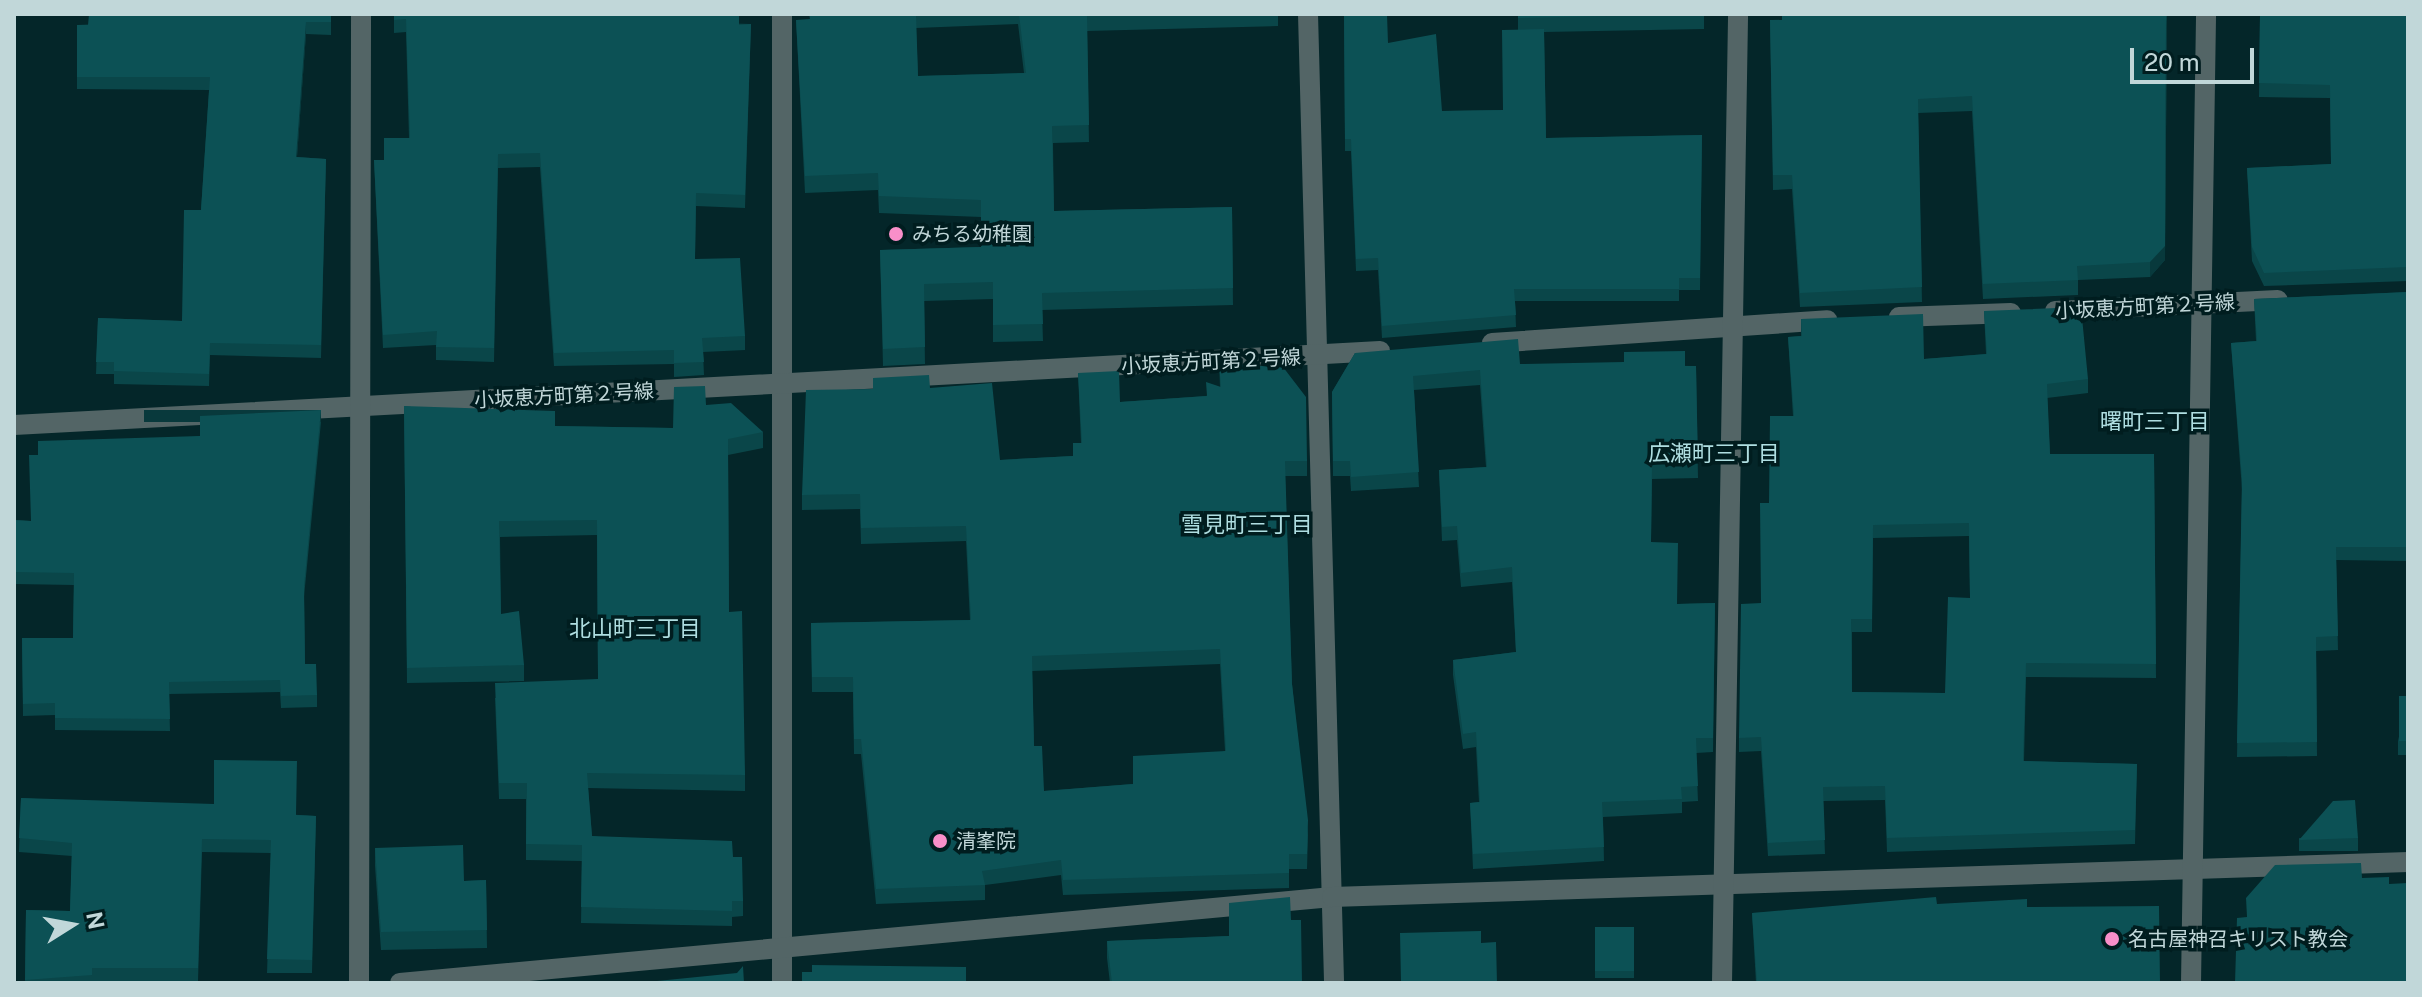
<!DOCTYPE html>
<meta charset="utf-8">
<style>
body{margin:0}
#map{position:relative;width:2422px;height:997px;overflow:hidden;background:#042629;font-family:"Public Sans","Noto Sans JP",sans-serif}
div>[style]{position:absolute}
.minor>*{height:20px;margin:-10px;padding:0 10px;transform-origin:10px;border-radius:10px;background:#536566}
.wall>*{inset:0;background:#0a4649;transform-origin:0 0}
.shaded-wall>*{inset:0;background:#08393c;transform-origin:0 0}
.building>*{inset:0;background:#0c5155;transform-origin:0 0}
.dots>*{width:22px;height:22px;translate:-50% -50%;box-sizing:border-box;border:4px solid #001d1f;border-radius:50%}
span{translate:-50% -50%;white-space:nowrap;text-align:center;line-height:1.15;-webkit-text-stroke:7px #001d1f;paint-order:stroke}
.poi-label{font-size:20px;color:#c1d7d9}
.left{translate:0 -50%;text-align:left}
.street-label{font-size:20px;color:#c1d7d9}
.neighbourhood-label{font-size:22px;color:#afdee1}
.frame{position:absolute;inset:0;border:16px solid #c1d7d9;pointer-events:none}
.north{position:absolute;left:32px;top:885px;width:80px;height:80px;-webkit-text-stroke:6px #001d1f;paint-order:stroke;rotate:79deg;font-size:22px;font-weight:700;line-height:32px;text-align:center;color:#c1d7d9}
.north::after{content:'';display:block;margin:auto;width:28px;height:36px;background:#c1d7d9;clip-path:polygon(50% 0,100% 100%,50% 72%,0 100%)}
.scale{position:absolute;left:2130px;top:48px;width:124px;height:36px;box-sizing:border-box;border:4px solid #c1d7d9;border-top:0;padding-left:10px;font-size:24px;line-height:28px;white-space:nowrap;color:#c1d7d9;-webkit-text-stroke:6px #001d1f;paint-order:stroke}
</style>
<div id="map">
<div class="minor">
<div style="left:782px;top:14px;width:969px;rotate:90deg"></div>
<div style="left:1308px;top:14px;width:969px;rotate:88.46deg"></div>
<div style="left:2055px;top:311px;width:223px;rotate:-2.8deg"></div>
<div style="left:1899px;top:317px;width:112px;rotate:-2deg"></div>
<div style="left:1492px;top:343px;width:336px;rotate:-3.9deg"></div>
<div style="left:14px;top:425px;width:1368px;rotate:-3.1deg"></div>
<div style="left:359px;top:983px;width:969px;rotate:-89.88deg"></div>
<div style="left:400px;top:983px;width:936px;rotate:-5.27deg"></div>
<div style="left:1332px;top:897px;width:1077px;rotate:-1.86deg"></div>
<div style="left:1722px;top:983px;width:969px;rotate:-89.05deg"></div>
<div style="left:2191px;top:983px;width:969px;rotate:-89.11deg"></div>
</div>
<div class="wall">
<div style="clip-path:polygon(331px 14px,331px 35px,306px 34px,297px 157px,326px 159px,321px 358px,210px 355px,209px 386px,114px 384px,114px 374px,96px 374px,98px 318px,182px 321px,201px 210px,209px 90px,77px 89px,77px 25px)"></div>
<div style="clip-path:polygon(394px 14px,751px 24px,745px 208px,696px 206px,695px 259px,745px 336px,745px 350px,703px 352px,704px 375px,674px 377px,674px 364px,554px 366px,540px 167px,498px 168px,494px 362px,436px 360px,436px 345px,383px 348px,374px 160px,384px 160px,409px 138px,406px 32px,394px 33px)"></div>
<div style="clip-path:polygon(evenodd,809px 14px,1278px 14px,1278px 26px,1087px 31px,1089px 142px,1053px 143px,1054px 211px,1232px 207px,1233px 305px,1042px 310px,1043px 341px,993px 342px,993px 299px,924px 301px,925px 364px,883px 366px,880px 250px,981px 247px,981px 217px,879px 213px,878px 190px,805px 193px,796px 20px,810px 20px,809px 14px,1018px 24px,1024px 73px,918px 76px,916px 28px,1018px 24px)"></div>
<div style="clip-path:polygon(1344px 14px,1388px 43px,1442px 111px,1503px 110px,1518px 29px,1518px 14px,1704px 14px,1704px 29px,1544px 32px,1546px 138px,1702px 135px,1700px 290px,1679px 290px,1679px 301px,1515px 301px,1516px 327px,1382px 338px,1378px 270px,1356px 271px,1351px 151px,1345px 151px)"></div>
<div style="clip-path:polygon(2167px 14px,2165px 260px,2150px 277px,2078px 280px,2078px 295px,1983px 299px,1972px 111px,1918px 113px,1922px 302px,1800px 307px,1792px 189px,1773px 190px,1770px 20px)"></div>
<div style="clip-path:polygon(2260px 14px,2408px 14px,2408px 281px,2264px 286px,2252px 261px,2247px 168px,2331px 164px,2330px 98px,2259px 97px)"></div>
<div style="clip-path:polygon(2408px 292px,2408px 561px,2336px 560px,2338px 650px,2316px 651px,2317px 756px,2237px 757px,2242px 490px,2231px 343px,2256px 341px,2254px 299px)"></div>
<div style="clip-path:polygon(evenodd,1984px 311px,2088px 379px,2088px 393px,2047px 398px,2050px 454px,2154px 454px,2156px 678px,2026px 677px,2024px 761px,2137px 764px,2135px 844px,1887px 852px,1885px 800px,1823px 801px,1825px 854px,1768px 856px,1761px 751px,1739px 752px,1739px 738px,1761px 603px,1769px 503px,1793px 416px,1788px 337px,1801px 336px,1801px 319px,1924px 359px,1986px 354px,1984px 311px,1969px 536px,1970px 598px,1945px 693px,1852px 692px,1852px 632px,1872px 632px,1873px 538px,1969px 536px)"></div>
<div style="clip-path:polygon(1355px 353px,1520px 364px,1696px 366px,1698px 478px,1652px 479px,1651px 542px,1677px 604px,1715px 603px,1713px 752px,1696px 753px,1698px 801px,1682px 802px,1682px 813px,1603px 817px,1604px 861px,1473px 869px,1470px 803px,1479px 802px,1476px 747px,1463px 749px,1453px 675px,1453px 660px,1516px 652px,1512px 582px,1461px 587px,1457px 540px,1442px 541px,1439px 470px,1486px 467px,1480px 385px,1414px 390px,1419px 487px,1351px 491px,1350px 476px,1333px 476px,1332px 392px)"></div>
<div style="clip-path:polygon(evenodd,1219px 363px,1307px 461px,1307px 476px,1285px 476px,1292px 684px,1308px 835px,1307px 869px,1289px 869px,1289px 888px,1063px 895px,1061px 875px,985px 885px,985px 900px,876px 904px,861px 754px,854px 754px,853px 692px,812px 692px,811px 623px,970px 620px,966px 541px,861px 544px,860px 509px,802px 510px,802px 495px,873px 389px,873px 378px,930px 388px,1000px 460px,1073px 456px,1081px 443px,1078px 373px,1120px 402px,1206px 396px,1220px 387px,1219px 363px,1220px 664px,1225px 751px,1133px 784px,1044px 791px,1034px 746px,1032px 671px,1220px 664px)"></div>
<div style="clip-path:polygon(706px 405px,763px 432px,763px 448px,728px 455px,729px 612px,745px 775px,745px 791px,588px 788px,592px 836px,733px 857px,743px 901px,743px 916px,732px 917px,732px 926px,581px 923px,582px 861px,526px 860px,526px 799px,499px 799px,495px 698px,598px 679px,597px 535px,500px 537px,501px 614px,524px 665px,524px 681px,407px 683px,404px 406px,555px 426px,673px 428px)"></div>
<div style="clip-path:polygon(321px 422px,304px 597px,305px 664px,317px 695px,317px 707px,281px 708px,280px 692px,169px 694px,170px 731px,55px 730px,55px 715px,23px 716px,22px 638px,73px 638px,74px 585px,14px 584px,14px 520px,31px 521px,38px 455px)"></div>
<div style="clip-path:polygon(2408px 696px,2408px 755px,2398px 755px,2398px 741px)"></div>
<div style="clip-path:polygon(21px 798px,316px 816px,312px 973px,267px 973px,271px 853px,202px 852px,198px 981px,92px 981px,92px 983px,25px 983px,26px 910px,70px 911px,72px 856px,19px 852px)"></div>
<div style="left:2358px;top:838px;width:13px;height:59px;rotate:90deg"></div>
<div style="clip-path:polygon(375px 848px,464px 881px,486px 880px,487px 948px,381px 950px,375px 866px)"></div>
<div style="clip-path:polygon(1937px 904px,2027px 907px,2160px 983px,1756px 983px,1752px 913px)"></div>
<div style="clip-path:polygon(1291px 920px,1302px 983px,1110px 983px,1107px 958px,1107px 941px,1229px 936px)"></div>
<div style="left:1634px;top:927px;width:51px;height:39px;rotate:90deg"></div>
</div>
<div class="shaded-wall">
<div style="clip-path:polygon(2167px 14px,2165px 260px,2150px 277px,2150px 262px)"></div>
<div style="clip-path:polygon(306px 22px,306px 34px,296px 170px,296px 157px)"></div>
<div style="left:321px;top:410px;width:12px;height:177px;rotate:90deg"></div>
</div>
<div class="building">
<div style="clip-path:polygon(89px 14px,331px 14px,331px 22px,306px 22px,296px 157px,326px 159px,321px 345px,210px 343px,209px 374px,114px 371px,114px 362px,96px 362px,98px 318px,182px 321px,184px 210px,201px 210px,210px 77px,77px 77px,77px 25px,88px 25px)"></div>
<div style="clip-path:polygon(394px 14px,739px 14px,739px 25px,751px 24px,745px 195px,696px 193px,695px 259px,740px 258px,745px 336px,702px 338px,704px 362px,674px 363px,674px 350px,554px 353px,540px 153px,498px 154px,494px 348px,436px 347px,437px 331px,383px 335px,374px 160px,384px 160px,384px 138px,410px 138px,406px 19px,394px 20px)"></div>
<div style="clip-path:polygon(810px 14px,916px 14px,918px 76px,1026px 73px,1019px 14px,1087px 14px,1089px 125px,1052px 126px,1054px 211px,1232px 207px,1233px 288px,1042px 293px,1043px 324px,993px 325px,993px 282px,924px 284px,925px 347px,883px 349px,880px 250px,981px 247px,981px 200px,879px 196px,878px 173px,805px 176px,796px 20px,810px 19px)"></div>
<div style="clip-path:polygon(1344px 14px,1387px 14px,1388px 43px,1436px 34px,1442px 111px,1503px 110px,1502px 30px,1544px 29px,1546px 138px,1702px 135px,1700px 278px,1679px 278px,1679px 289px,1514px 289px,1516px 315px,1382px 326px,1378px 258px,1356px 259px,1351px 139px,1345px 139px)"></div>
<div style="clip-path:polygon(1518px 14px,1704px 14px,1518px 18px)"></div>
<div style="clip-path:polygon(1782px 14px,2166px 14px,2165px 246px,2150px 262px,2077px 266px,2078px 280px,1983px 284px,1972px 96px,1918px 99px,1922px 287px,1800px 293px,1792px 175px,1773px 175px,1770px 20px,1782px 20px)"></div>
<div style="clip-path:polygon(2260px 14px,2408px 14px,2408px 267px,2264px 273px,2252px 247px,2247px 168px,2331px 164px,2330px 85px,2259px 83px)"></div>
<div style="clip-path:polygon(2408px 292px,2408px 547px,2336px 547px,2338px 636px,2316px 637px,2317px 742px,2237px 743px,2242px 479px,2231px 343px,2257px 341px,2254px 299px)"></div>
<div style="clip-path:polygon(evenodd,2081px 307px,2088px 379px,2047px 384px,2050px 454px,2154px 454px,2156px 664px,2026px 663px,2023px 761px,2137px 764px,2135px 830px,1887px 838px,1885px 786px,1823px 787px,1825px 840px,1768px 843px,1761px 737px,1739px 738px,1741px 604px,1761px 603px,1760px 503px,1769px 503px,1770px 416px,1794px 416px,1788px 337px,1802px 336px,1801px 319px,1923px 314px,1924px 359px,1987px 354px,1984px 311px,2081px 307px,1969px 523px,1970px 598px,1948px 597px,1945px 693px,1852px 692px,1851px 619px,1872px 619px,1873px 525px,1969px 523px)"></div>
<div style="clip-path:polygon(1518px 339px,1520px 364px,1624px 362px,1624px 352px,1685px 351px,1685px 366px,1696px 366px,1698px 464px,1652px 464px,1651px 542px,1678px 543px,1677px 604px,1715px 603px,1713px 738px,1696px 738px,1698px 786px,1681px 787px,1682px 799px,1602px 802px,1604px 847px,1473px 854px,1470px 803px,1480px 802px,1476px 732px,1463px 734px,1453px 660px,1516px 652px,1512px 567px,1461px 573px,1457px 526px,1442px 527px,1439px 470px,1487px 467px,1480px 370px,1413px 376px,1419px 472px,1351px 477px,1350px 461px,1333px 461px,1332px 392px,1355px 353px)"></div>
<div style="clip-path:polygon(evenodd,1219px 363px,1283px 367px,1306px 397px,1307px 461px,1285px 461px,1292px 684px,1308px 820px,1307px 854px,1289px 854px,1289px 873px,1063px 880px,1061px 860px,982px 871px,985px 885px,876px 889px,861px 739px,854px 739px,853px 677px,812px 677px,811px 623px,971px 620px,966px 526px,861px 528px,860px 494px,802px 495px,806px 390px,873px 389px,873px 378px,929px 375px,930px 388px,992px 383px,1000px 460px,1073px 456px,1073px 443px,1082px 443px,1078px 373px,1119px 371px,1120px 402px,1207px 396px,1206px 382px,1221px 387px,1219px 363px,1220px 649px,1226px 751px,1133px 756px,1133px 784px,1044px 791px,1042px 746px,1034px 746px,1032px 656px,1220px 649px)"></div>
<div style="clip-path:polygon(705px 386px,706px 405px,731px 403px,763px 432px,728px 439px,729px 612px,742px 611px,745px 775px,587px 773px,592px 836px,732px 841px,733px 857px,742px 857px,743px 901px,732px 901px,732px 911px,581px 907px,582px 845px,526px 844px,527px 783px,499px 783px,495px 683px,598px 679px,597px 520px,499px 521px,501px 614px,519px 611px,524px 665px,407px 668px,404px 406px,555px 411px,555px 426px,673px 428px,674px 387px)"></div>
<div style="clip-path:polygon(321px 410px,304px 586px,305px 664px,316px 664px,317px 695px,281px 696px,280px 680px,169px 682px,170px 719px,55px 718px,55px 703px,23px 704px,22px 638px,73px 638px,74px 573px,14px 572px,14px 520px,31px 521px,29px 455px,38px 455px,38px 441px,200px 436px,200px 416px)"></div>
<div style="left:2399px;top:696px;width:9px;height:45px"></div>
<div style="clip-path:polygon(214px 760px,297px 761px,296px 815px,316px 816px,312px 960px,267px 959px,271px 840px,202px 839px,198px 968px,92px 968px,92px 975px,25px 980px,26px 910px,70px 911px,72px 843px,19px 838px,21px 798px,214px 804px)"></div>
<div style="clip-path:polygon(2355px 800px,2358px 838px,2299px 840px,2333px 801px)"></div>
<div style="clip-path:polygon(463px 845px,464px 881px,486px 880px,487px 930px,381px 932px,375px 848px)"></div>
<div style="clip-path:polygon(2361px 863px,2362px 878px,2389px 877px,2389px 884px,2408px 883px,2408px 983px,2235px 983px,2237px 918px,2247px 917px,2246px 898px,2275px 865px)"></div>
<div style="clip-path:polygon(1290px 897px,1291px 920px,1301px 920px,1302px 983px,1112px 983px,1107px 941px,1229px 936px,1229px 903px)"></div>
<div style="clip-path:polygon(1936px 897px,1937px 904px,2027px 899px,2027px 907px,2159px 906px,2160px 983px,1757px 983px,1752px 913px)"></div>
<div style="left:1634px;top:927px;width:44px;height:39px;rotate:90deg"></div>
<div style="clip-path:polygon(1481px 931px,1481px 943px,1496px 942px,1497px 983px,1401px 983px,1400px 933px)"></div>
<div style="clip-path:polygon(812px 965px,966px 967px,966px 983px,802px 983px,802px 972px,812px 972px)"></div>
<div style="clip-path:polygon(743px 966px,744px 983px,657px 983px,657px 981px,737px 973px)"></div>
</div>
<div class="dots">
<div style="left:896px;top:234px;background:#f98fc9"></div>
<div style="left:940px;top:841px;background:#f98fc9"></div>
<div style="left:2112px;top:939px;background:#f98fc9"></div>
</div>
<div class="poi-label">
<span class="left" style="left:912px;top:234px">みちる幼稚園</span>
<span class="left" style="left:956px;top:841px">清峯院</span>
<span class="left" style="left:2128px;top:939px">名古屋神召キリスト教会</span>
</div>
<div class="street-label">
<span style="left:2145px;top:307px;rotate:-3deg">小坂恵方町第２号線</span>
<span style="left:1211px;top:362px;rotate:-3deg">小坂恵方町第２号線</span>
<span style="left:564px;top:396px;rotate:-3deg">小坂恵方町第２号線</span>
</div>
<div class="neighbourhood-label">
<span style="left:2155px;top:422px">曙町三丁目</span>
<span style="left:1714px;top:454px">広瀬町三丁目</span>
<span style="left:1247px;top:525px">雪見町三丁目</span>
<span style="left:635px;top:629px">北山町三丁目</span>
</div>
<div class="frame"></div>
<div class="north">N</div>
<div class="scale">20 m</div>
</div>
